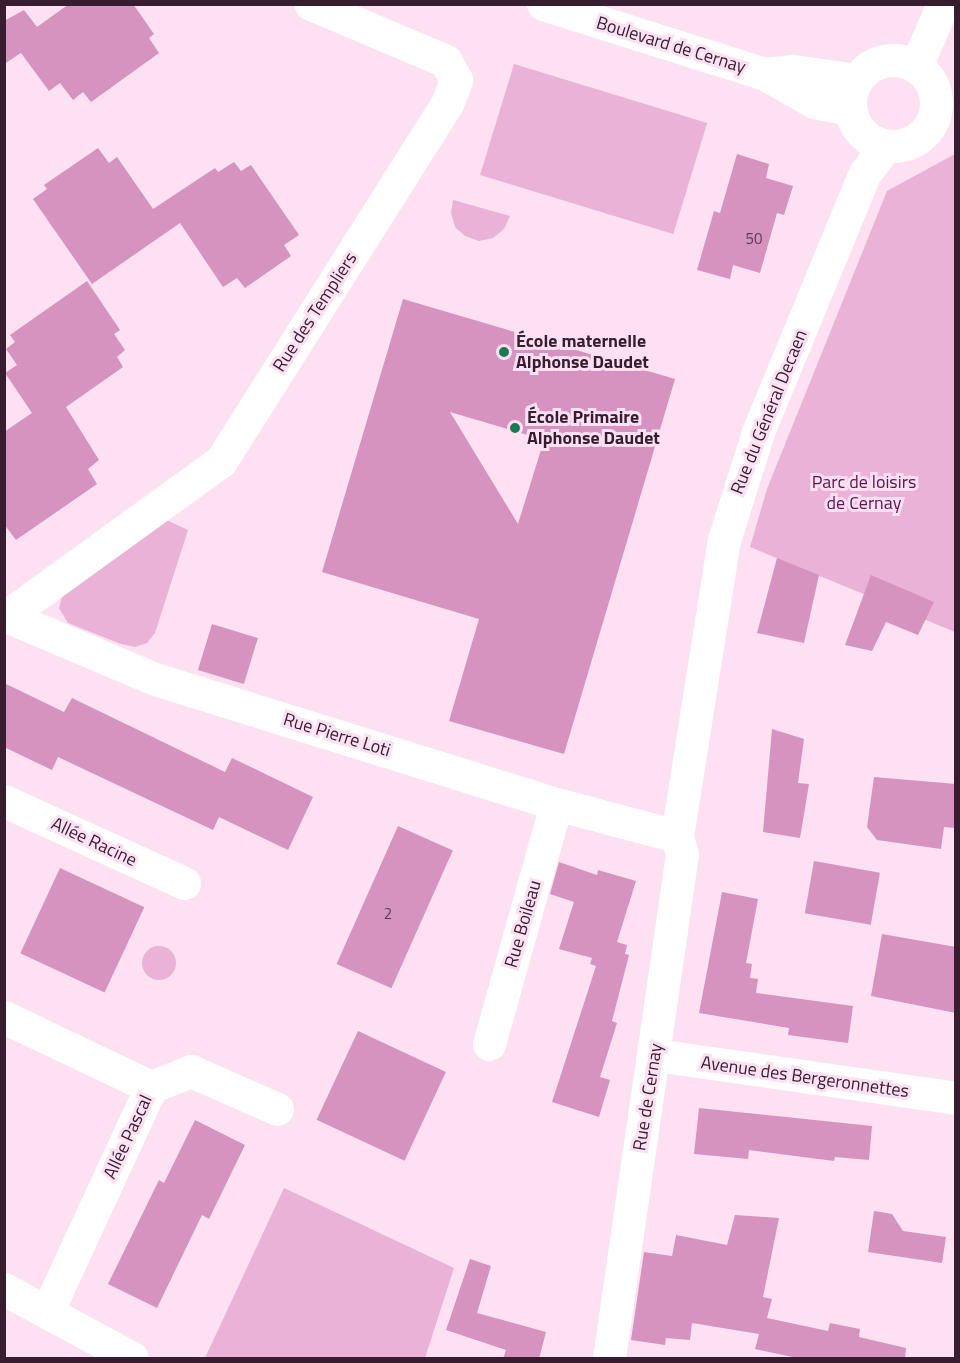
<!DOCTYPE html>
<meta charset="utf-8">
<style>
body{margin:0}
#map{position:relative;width:960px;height:1363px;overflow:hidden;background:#fde0f2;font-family:"Titillium Web",sans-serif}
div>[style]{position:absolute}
.green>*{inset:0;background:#eab2d6;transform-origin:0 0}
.round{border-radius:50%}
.building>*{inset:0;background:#d693bf;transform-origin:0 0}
.minor>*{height:33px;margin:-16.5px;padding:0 16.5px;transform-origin:16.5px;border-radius:16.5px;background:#fff}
.tertiary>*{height:33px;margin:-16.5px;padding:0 16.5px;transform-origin:16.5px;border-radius:16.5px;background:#fff}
.tertiary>.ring{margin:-16.5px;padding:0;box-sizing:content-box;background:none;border:33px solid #fff;border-radius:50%}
.dots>*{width:16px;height:16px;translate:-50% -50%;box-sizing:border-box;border:3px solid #fde0f2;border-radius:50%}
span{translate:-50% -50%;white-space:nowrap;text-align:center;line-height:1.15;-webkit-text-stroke:6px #fde0f2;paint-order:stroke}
.number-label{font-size:15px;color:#5f3a53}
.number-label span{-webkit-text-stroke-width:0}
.street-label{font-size:18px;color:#371d2f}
.poi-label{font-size:18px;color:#371d2f;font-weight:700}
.left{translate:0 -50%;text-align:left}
.park-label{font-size:18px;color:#61124d}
.frame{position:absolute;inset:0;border:6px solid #371d2f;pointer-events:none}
</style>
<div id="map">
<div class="green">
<div style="left:514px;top:64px;width:202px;height:116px;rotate:17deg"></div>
<div style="clip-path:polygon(955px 154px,955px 632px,750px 547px,767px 489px,887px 191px)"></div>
<div style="clip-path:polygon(453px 200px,510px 216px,504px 229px,493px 238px,479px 241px,465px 236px,455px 227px,451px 213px)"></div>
<div style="clip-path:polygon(162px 518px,188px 530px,155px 633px,147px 643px,135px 647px,121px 644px,68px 623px,59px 608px,64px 590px)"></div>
<div class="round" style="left:142px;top:946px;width:34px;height:34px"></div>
<div style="clip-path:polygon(284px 1188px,454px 1268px,425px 1358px,205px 1358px)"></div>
</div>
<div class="building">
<div style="clip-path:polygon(69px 4px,133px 4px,154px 34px,149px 38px,159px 53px,91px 102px,83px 92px,73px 100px,60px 83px,49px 91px,21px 53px,4px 64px,4px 21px,24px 10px,37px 27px)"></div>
<div style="clip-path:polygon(98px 148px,109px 163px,117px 157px,153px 209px,215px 168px,218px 172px,234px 162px,241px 171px,251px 165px,299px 235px,284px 245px,291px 256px,245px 288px,237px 278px,223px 287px,180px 223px,92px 284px,33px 199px,47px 189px,44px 185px)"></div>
<div style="clip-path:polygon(737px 154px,769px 164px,766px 178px,793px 186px,784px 215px,777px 213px,760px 273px,733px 265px,730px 279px,697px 270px,714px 211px,720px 213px)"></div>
<div style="clip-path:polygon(87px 281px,120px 330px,114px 334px,125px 350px,117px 357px,123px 367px,66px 407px,99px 460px,88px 469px,97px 484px,16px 540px,4px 524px,4px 432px,32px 413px,5px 373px,17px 365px,6px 349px,15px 342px,10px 335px)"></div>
<div style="clip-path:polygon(evenodd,403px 299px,675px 379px,564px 754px,449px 721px,479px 619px,322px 572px,403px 299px,450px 412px,544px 440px,518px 524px,450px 412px)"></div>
<div style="clip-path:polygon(777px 558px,819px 575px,804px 643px,757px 633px)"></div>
<div style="clip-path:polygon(871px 575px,934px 602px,918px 635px,886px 622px,872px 651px,845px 645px)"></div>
<div style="left:212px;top:624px;width:48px;height:48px;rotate:17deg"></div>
<div style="clip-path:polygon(4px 683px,64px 712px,72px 698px,225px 772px,232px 758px,313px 797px,288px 850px,219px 817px,213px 830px,58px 757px,52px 770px,4px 747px)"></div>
<div style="clip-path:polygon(772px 729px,804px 739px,798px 783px,809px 784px,800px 838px,763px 832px)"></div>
<div style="clip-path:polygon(874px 777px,956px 784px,956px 828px,944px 827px,941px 849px,877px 840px,867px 827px)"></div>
<div style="left:398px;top:826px;width:60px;height:151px;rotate:24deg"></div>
<div style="left:814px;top:861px;width:67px;height:53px;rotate:10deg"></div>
<div style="clip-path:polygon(559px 862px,597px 875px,598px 870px,636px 881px,617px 942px,627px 945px,625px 954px,629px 955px,612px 1021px,617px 1023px,600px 1077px,610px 1080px,599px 1117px,552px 1102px,596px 966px,590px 964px,592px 958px,559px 949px,574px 902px,550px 894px)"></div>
<div style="left:60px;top:868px;width:93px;height:94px;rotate:25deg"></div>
<div style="clip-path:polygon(722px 892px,758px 899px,746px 963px,752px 964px,750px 978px,758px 979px,756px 993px,853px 1006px,848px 1043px,788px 1035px,789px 1028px,699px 1013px)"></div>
<div style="clip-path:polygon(882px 934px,956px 947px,956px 1013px,871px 996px)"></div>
<div style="left:358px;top:1031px;width:97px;height:98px;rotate:25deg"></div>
<div style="clip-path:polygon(699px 1108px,872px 1126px,869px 1160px,835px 1157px,834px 1161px,749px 1150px,748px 1159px,694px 1154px)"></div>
<div style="clip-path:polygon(195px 1120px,245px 1145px,209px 1219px,202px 1215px,157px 1308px,108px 1284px,159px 1180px,164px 1183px)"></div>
<div style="clip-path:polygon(874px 1211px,892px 1214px,903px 1231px,946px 1237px,942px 1263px,868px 1252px)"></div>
<div style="clip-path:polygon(735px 1215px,779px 1218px,763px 1297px,772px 1299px,767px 1318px,828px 1331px,830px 1323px,860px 1329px,859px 1337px,906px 1348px,905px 1359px,802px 1359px,755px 1349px,759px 1334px,692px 1323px,690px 1340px,666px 1338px,665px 1345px,631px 1340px,644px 1252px,672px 1256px,676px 1235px,727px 1245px)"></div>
<div style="clip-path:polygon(470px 1259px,491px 1266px,477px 1313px,546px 1332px,539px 1359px,503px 1359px,506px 1350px,446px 1330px)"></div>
</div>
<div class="minor">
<div style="left:916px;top:66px;width:68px;rotate:-66.5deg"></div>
<div style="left:4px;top:615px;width:164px;rotate:23deg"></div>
<div style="left:155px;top:679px;width:420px;rotate:17.3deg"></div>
<div style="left:556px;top:804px;width:125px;rotate:14.8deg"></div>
<div style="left:4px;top:618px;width:268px;rotate:-35.9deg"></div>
<div style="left:221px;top:461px;width:423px;rotate:-57.7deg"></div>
<div style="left:447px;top:104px;width:26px;rotate:-69deg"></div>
<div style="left:456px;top:80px;width:21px;rotate:-118deg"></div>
<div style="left:446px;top:61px;width:147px;rotate:-157.1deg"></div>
<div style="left:4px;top:801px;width:198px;rotate:24.5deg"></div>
<div style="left:4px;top:1017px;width:163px;rotate:25.5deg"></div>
<div style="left:489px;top:1044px;width:249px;rotate:-74.4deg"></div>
<div style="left:655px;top:1055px;width:304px;rotate:8.1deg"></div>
<div style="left:4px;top:1289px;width:145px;rotate:28.3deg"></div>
<div style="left:47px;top:1312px;width:248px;rotate:-65.2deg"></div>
<div style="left:151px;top:1087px;width:43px;rotate:-21.8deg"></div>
<div style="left:191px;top:1071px;width:94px;rotate:23.8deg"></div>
<div style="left:609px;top:1358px;width:509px;rotate:-81.76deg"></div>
<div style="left:682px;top:854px;width:19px;rotate:-106deg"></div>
<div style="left:677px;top:836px;width:300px;rotate:-81deg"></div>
<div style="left:724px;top:540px;width:113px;rotate:-72.5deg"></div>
<div style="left:758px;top:432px;width:280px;rotate:-67.6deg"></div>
<div style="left:865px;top:173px;width:34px;rotate:-52deg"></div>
</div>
<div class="tertiary">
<div style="left:543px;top:4px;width:233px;rotate:17.5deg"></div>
<div style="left:765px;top:74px;width:56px;rotate:29.7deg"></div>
<div style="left:814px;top:102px;width:37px;rotate:11deg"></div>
<div class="ring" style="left:850px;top:60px;width:53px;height:53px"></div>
<div style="left:765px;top:74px;width:29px;rotate:-6deg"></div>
<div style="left:794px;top:71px;width:63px;rotate:8.3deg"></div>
</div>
<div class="dots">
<div style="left:504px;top:352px;background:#197b53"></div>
<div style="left:515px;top:428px;background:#197b53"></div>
</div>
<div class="number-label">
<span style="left:754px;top:239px">50</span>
<span style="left:388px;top:914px">2</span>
</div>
<div class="street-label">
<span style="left:671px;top:45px;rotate:17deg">Boulevard de Cernay</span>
<span style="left:315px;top:312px;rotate:-57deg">Rue des Templiers</span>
<span style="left:769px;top:412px;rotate:-68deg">Rue du Général Decaen</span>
<span style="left:337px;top:735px;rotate:17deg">Rue Pierre Loti</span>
<span style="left:94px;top:842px;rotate:25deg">Allée Racine</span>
<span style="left:523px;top:924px;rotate:-74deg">Rue Boileau</span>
<span style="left:805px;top:1077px;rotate:8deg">Avenue des Bergeronnettes</span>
<span style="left:648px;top:1097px;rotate:-81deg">Rue de Cernay</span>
<span style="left:128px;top:1137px;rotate:-65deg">Allée Pascal</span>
</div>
<div class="poi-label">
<span class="left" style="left:516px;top:352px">École maternelle<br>Alphonse Daudet</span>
<span class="left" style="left:527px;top:428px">École Primaire<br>Alphonse Daudet</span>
</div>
<div class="park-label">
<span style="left:864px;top:493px">Parc de loisirs<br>de Cernay</span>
</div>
<div class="frame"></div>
</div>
